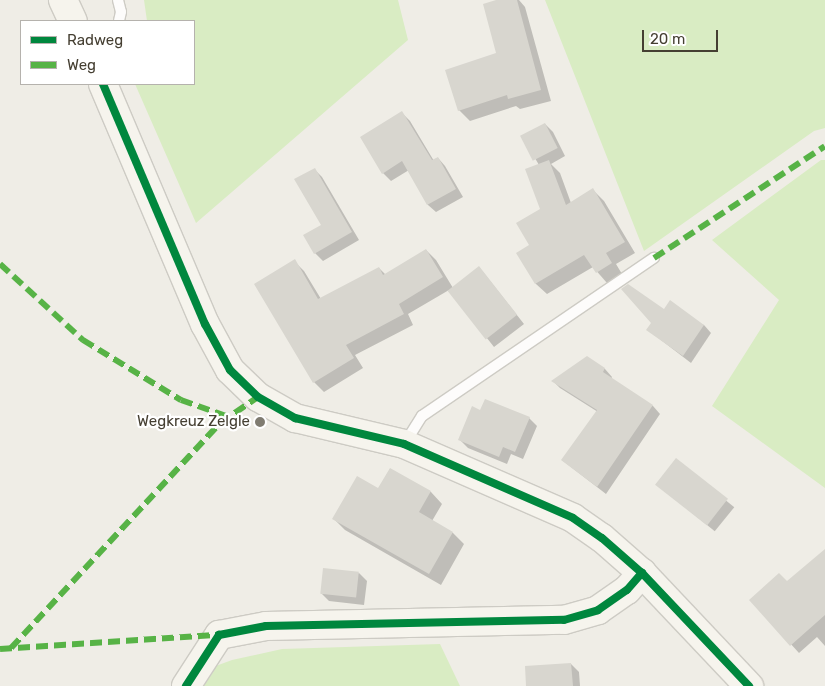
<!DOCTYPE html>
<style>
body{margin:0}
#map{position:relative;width:825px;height:686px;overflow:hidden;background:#efede6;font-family:Rubik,sans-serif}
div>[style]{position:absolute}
.green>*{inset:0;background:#d9ecc3}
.shadow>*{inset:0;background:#0003;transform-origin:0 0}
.building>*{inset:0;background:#d8d6cf;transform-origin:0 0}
.roads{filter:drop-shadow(1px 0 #cdcbc4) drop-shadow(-1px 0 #cdcbc4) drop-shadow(0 1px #cdcbc4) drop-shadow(0 -1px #cdcbc4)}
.lane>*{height:10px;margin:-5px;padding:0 5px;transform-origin:5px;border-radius:5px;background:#fdfcfb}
.secondary>*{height:28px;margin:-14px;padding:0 14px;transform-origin:14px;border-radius:14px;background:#f6f4ed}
.quiet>*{height:6px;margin-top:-3px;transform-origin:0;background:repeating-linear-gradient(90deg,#57b346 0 12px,transparent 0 18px)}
.cycleway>*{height:8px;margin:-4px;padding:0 4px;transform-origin:4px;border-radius:4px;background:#00873e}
.dots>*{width:14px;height:14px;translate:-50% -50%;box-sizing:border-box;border:2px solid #fff;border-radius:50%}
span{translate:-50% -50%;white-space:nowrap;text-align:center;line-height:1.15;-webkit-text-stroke:4.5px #fff;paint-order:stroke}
.poi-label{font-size:15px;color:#453f32}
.right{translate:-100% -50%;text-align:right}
.legend{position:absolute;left:20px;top:20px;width:175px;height:65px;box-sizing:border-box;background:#fff;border:1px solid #b5b2ad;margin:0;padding:6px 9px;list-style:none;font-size:15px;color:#453f32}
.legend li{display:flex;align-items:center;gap:10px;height:25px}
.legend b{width:25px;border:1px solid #b5b2ad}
.scale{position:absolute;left:642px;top:30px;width:76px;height:22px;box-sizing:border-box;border:2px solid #453f32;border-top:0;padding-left:6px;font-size:15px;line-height:18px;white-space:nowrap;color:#453f32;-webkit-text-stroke:4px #fff;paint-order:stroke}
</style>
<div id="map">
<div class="green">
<div style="clip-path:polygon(144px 0,398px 0,408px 40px,196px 223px,135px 84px,194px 84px,194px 21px,147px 21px)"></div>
<div style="clip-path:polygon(545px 0,825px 0,825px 128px,814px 131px,644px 251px)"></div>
<div style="clip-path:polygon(821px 160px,825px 160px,825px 488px,712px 406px,779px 300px,712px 240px)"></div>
<div style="clip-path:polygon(440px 644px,460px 686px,201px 686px,213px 667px,232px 660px,282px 649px)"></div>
</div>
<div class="shadow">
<div style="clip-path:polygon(501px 0,519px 0,525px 7px,551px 101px,520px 109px,516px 106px,470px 121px,459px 110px,497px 54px)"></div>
<div style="clip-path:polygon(402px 113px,410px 121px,434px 161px,438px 158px,445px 166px,463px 197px,436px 212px,428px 205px,409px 170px,391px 181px,383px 173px)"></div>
<div style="clip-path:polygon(545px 124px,553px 132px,565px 156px,551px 164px,560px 173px,571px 203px,593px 190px,604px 201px,635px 253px,616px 264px,622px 274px,607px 283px,593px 267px,547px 294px,536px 284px,518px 253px,531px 245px,541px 209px,539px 165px,522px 136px)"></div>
<div style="clip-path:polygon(314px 169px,322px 177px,359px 240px,323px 261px,315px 253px,322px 225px)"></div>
<div style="clip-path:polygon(426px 250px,436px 260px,453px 288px,479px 267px,524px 324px,494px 347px,449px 290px,408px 314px,413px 325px,355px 355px,363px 368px,324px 392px,314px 382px,294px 261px,304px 271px,321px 299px,379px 268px,386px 275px)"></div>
<div style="clip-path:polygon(664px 311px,704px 325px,711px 333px,691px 363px,648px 330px)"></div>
<div style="clip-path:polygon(587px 358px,605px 369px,612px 377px,611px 379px,653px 406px,660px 414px,606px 494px,562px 460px,598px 412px,560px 388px,553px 381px)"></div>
<div style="clip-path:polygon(481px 411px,529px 418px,537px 426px,523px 459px,511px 454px,507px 464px,468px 448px,460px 440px)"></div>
<div style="left:676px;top:460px;width:75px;height:31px;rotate:39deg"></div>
<div style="clip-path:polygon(390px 469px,431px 492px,442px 504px,432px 521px,453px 533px,464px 544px,441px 585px,345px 530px,334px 519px,378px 490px)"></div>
<div style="clip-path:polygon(825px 551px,825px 646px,817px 637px,799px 653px,751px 600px,787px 583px)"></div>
<div style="clip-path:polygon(359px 573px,367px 581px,364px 605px,329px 601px,321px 593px)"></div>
<div style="clip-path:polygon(571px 664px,579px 672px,580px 686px,527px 686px)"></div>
</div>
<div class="building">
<div style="clip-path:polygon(496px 0,517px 0,541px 90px,508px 99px,507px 95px,458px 111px,445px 70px,496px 53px,483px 4px)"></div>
<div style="clip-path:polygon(402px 111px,432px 160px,438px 157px,456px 189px,427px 205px,402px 161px,382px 174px,360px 137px)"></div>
<div style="left:545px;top:123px;width:28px;height:28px;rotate:63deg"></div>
<div style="clip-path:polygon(549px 160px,566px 205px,593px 188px,625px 242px,606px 253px,612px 263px,596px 273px,584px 255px,535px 284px,516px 253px,529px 245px,516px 223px,540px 209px,525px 169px)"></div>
<div style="clip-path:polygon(315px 168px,352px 232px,314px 254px,303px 235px,321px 225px,294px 179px)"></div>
<div style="clip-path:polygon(426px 249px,443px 277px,399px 304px,404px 314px,346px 345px,354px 358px,313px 383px,254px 284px,295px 259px,318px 299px,379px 267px,383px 275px)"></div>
<div style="left:479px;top:266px;width:62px;height:40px;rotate:52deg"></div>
<div style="clip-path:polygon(628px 284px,664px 309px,670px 300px,704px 325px,683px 356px,646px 330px,651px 323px,621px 289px)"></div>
<div style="clip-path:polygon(587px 356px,605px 368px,603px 372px,653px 405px,597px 487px,561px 460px,597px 410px,551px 381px)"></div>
<div style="clip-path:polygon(485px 399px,530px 417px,515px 452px,503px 447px,499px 457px,458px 440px,472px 406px,480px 410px)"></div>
<div style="left:676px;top:458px;width:66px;height:34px;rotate:38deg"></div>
<div style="clip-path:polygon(390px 468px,431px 491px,419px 512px,453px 532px,429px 574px,332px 519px,357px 476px,378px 488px)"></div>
<div style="clip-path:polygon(825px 549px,825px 615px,790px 646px,749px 600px,779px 573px,787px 581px)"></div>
<div style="left:323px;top:568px;width:36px;height:26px;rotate:6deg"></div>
<div style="clip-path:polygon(571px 663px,573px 686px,526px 686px,525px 666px)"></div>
</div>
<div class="roads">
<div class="lane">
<div style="left:118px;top:0;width:12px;rotate:76deg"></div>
<div style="left:121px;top:12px;width:9px;rotate:103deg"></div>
<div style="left:405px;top:443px;width:32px;rotate:-58deg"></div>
<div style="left:422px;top:416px;width:281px;rotate:-34.3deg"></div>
</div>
<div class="secondary">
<div style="left:63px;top:0;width:23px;rotate:65deg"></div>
<div style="left:103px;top:84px;width:261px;rotate:67deg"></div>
<div style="left:205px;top:324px;width:52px;rotate:61.5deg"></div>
<div style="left:230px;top:370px;width:39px;rotate:44deg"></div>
<div style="left:258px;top:397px;width:43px;rotate:29.6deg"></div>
<div style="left:295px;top:418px;width:112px;rotate:13.4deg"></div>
<div style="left:404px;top:444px;width:184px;rotate:23.6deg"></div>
<div style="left:573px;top:518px;width:35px;rotate:35deg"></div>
<div style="left:602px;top:538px;width:53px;rotate:41.2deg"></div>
<div style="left:642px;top:573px;width:156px;rotate:46.6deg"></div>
<div style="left:186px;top:686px;width:61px;rotate:-57.1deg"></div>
<div style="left:219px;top:635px;width:48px;rotate:-10.8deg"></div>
<div style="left:266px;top:626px;width:298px;rotate:-1.2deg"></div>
<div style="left:564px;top:620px;width:35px;rotate:-16deg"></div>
<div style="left:598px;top:610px;width:35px;rotate:-35deg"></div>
<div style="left:627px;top:590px;width:23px;rotate:-49deg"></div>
</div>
</div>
<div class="quiet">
<div style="left:654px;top:258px;width:204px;rotate:-33.2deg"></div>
<div style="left:0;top:264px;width:113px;rotate:42.5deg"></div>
<div style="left:83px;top:340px;width:115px;rotate:31.5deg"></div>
<div style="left:181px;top:400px;width:51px;rotate:19.5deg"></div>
<div style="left:11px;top:648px;width:307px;rotate:-47.1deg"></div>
<div style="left:220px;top:423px;width:46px;rotate:-34.4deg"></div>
<div style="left:0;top:649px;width:219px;rotate:-3.7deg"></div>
</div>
<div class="cycleway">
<div style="left:103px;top:84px;width:261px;rotate:67deg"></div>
<div style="left:205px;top:324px;width:52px;rotate:61.5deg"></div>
<div style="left:230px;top:370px;width:39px;rotate:44deg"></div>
<div style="left:258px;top:397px;width:43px;rotate:29.6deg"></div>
<div style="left:295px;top:418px;width:112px;rotate:13.4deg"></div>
<div style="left:404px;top:444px;width:184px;rotate:23.6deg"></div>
<div style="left:573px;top:518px;width:35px;rotate:35deg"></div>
<div style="left:602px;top:538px;width:53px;rotate:41.2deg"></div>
<div style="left:642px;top:573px;width:156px;rotate:46.6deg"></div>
<div style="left:186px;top:686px;width:61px;rotate:-57.1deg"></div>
<div style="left:219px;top:635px;width:48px;rotate:-10.8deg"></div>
<div style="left:266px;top:626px;width:298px;rotate:-1.2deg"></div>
<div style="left:564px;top:620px;width:35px;rotate:-16deg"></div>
<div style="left:598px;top:610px;width:35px;rotate:-35deg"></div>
<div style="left:627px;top:590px;width:23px;rotate:-49deg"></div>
</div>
<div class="dots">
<div style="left:260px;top:422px;background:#807c71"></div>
</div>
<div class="poi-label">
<span class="right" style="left:250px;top:422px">Wegkreuz Zelgle</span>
</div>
<ul class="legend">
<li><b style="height:6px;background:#00873e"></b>Radweg</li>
<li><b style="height:6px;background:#57b346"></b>Weg</li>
</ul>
<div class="scale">20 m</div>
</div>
